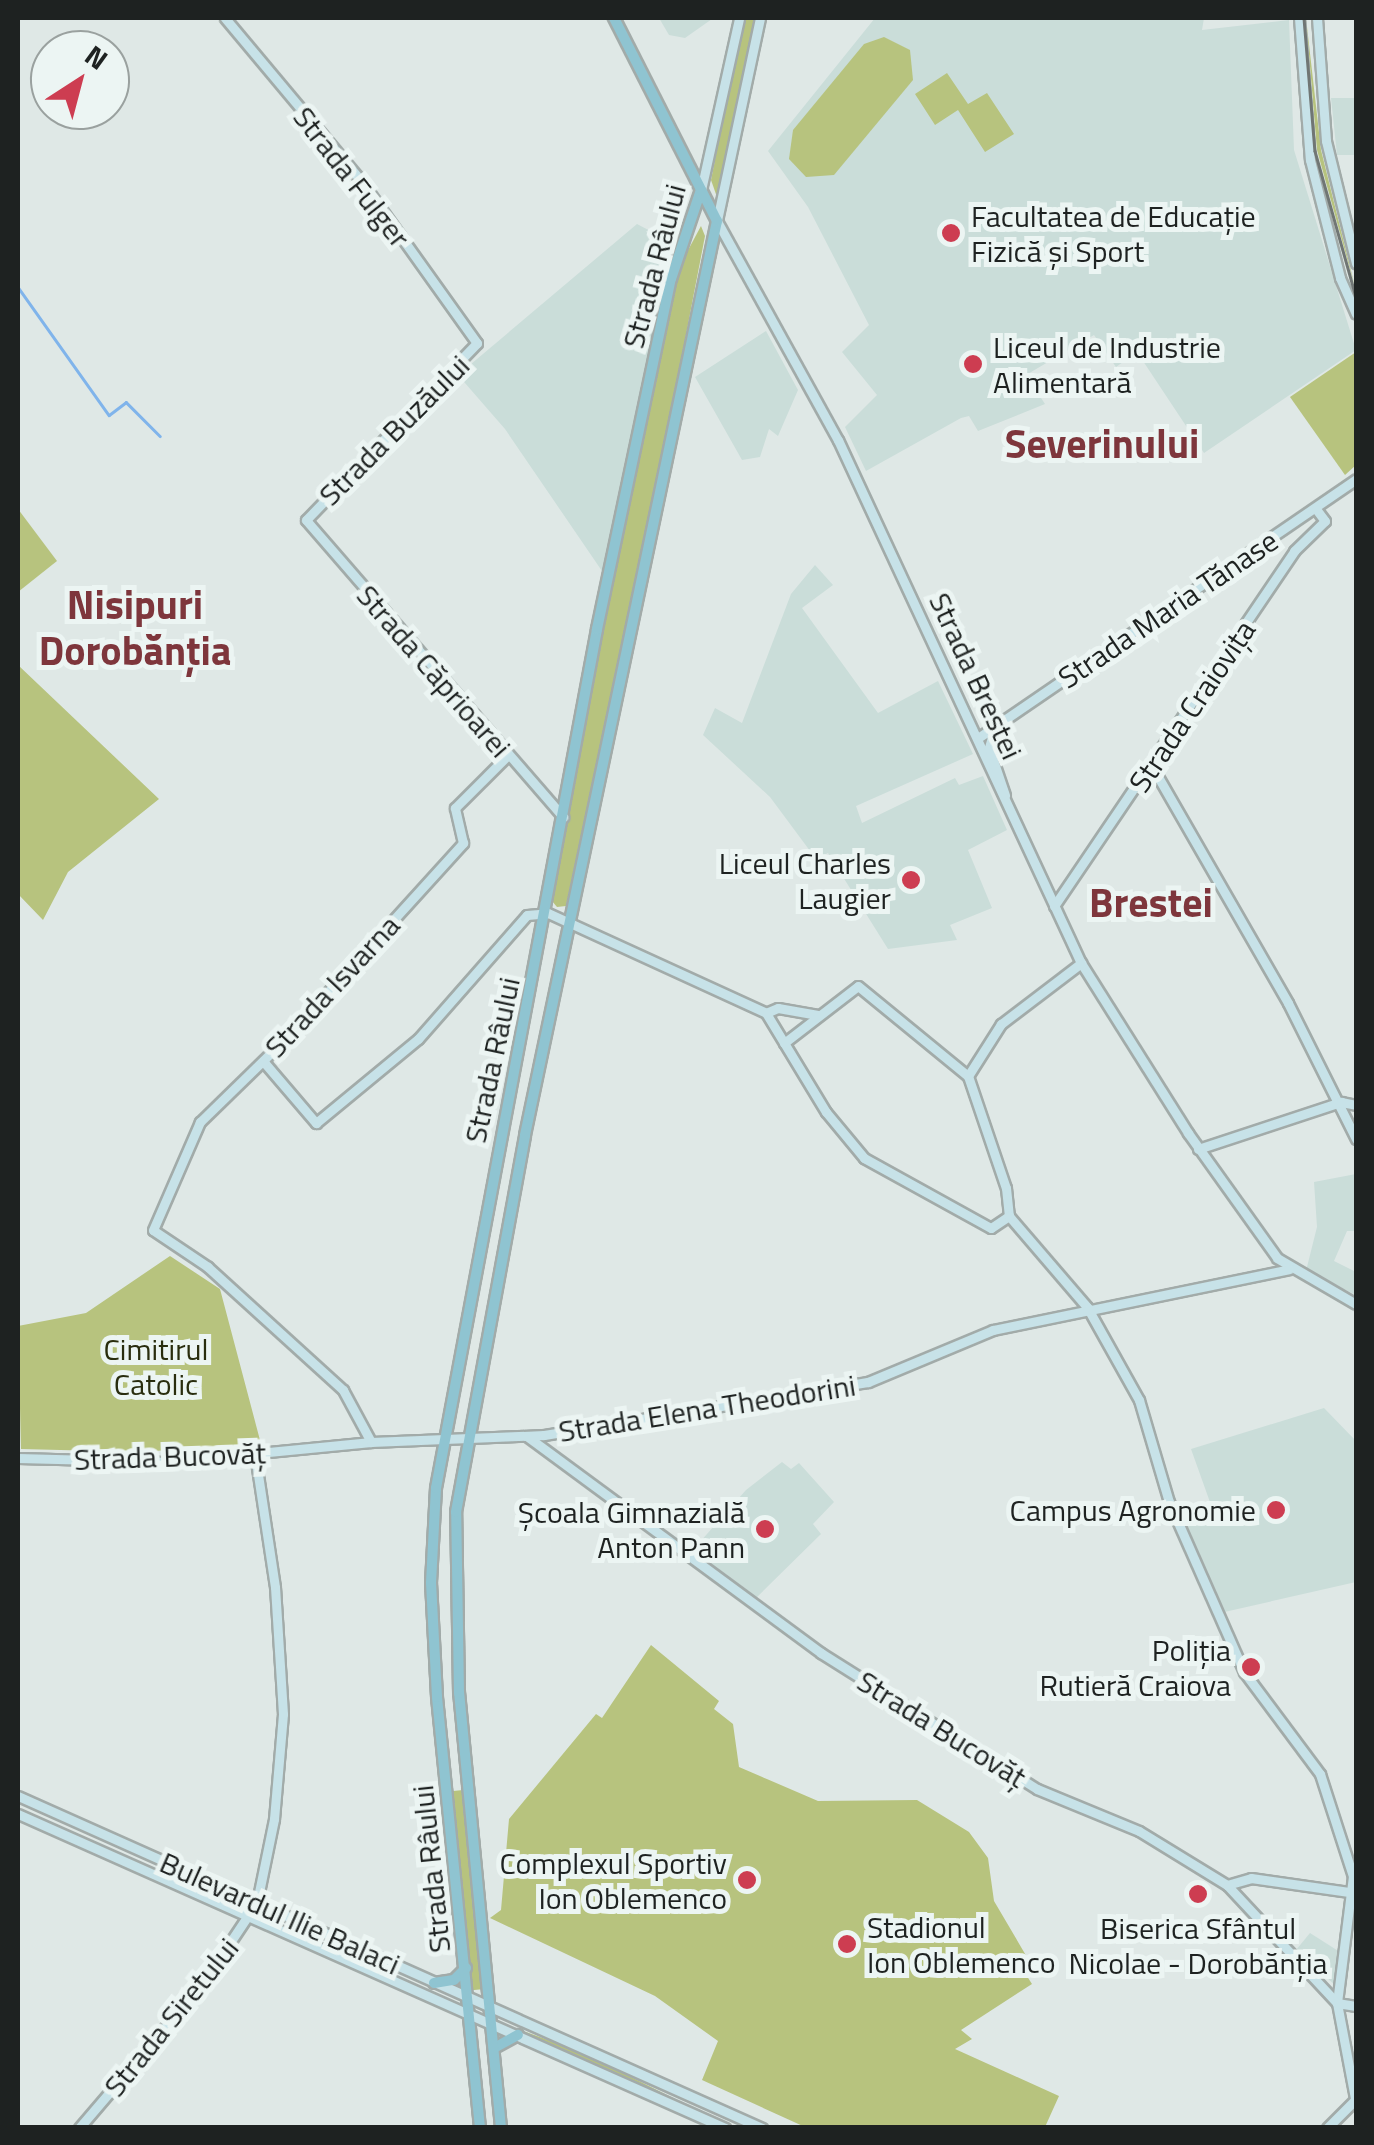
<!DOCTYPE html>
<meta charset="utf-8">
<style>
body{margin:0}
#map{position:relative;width:1374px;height:2145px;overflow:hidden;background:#dfe8e6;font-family:"Titillium Web",sans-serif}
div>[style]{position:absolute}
.built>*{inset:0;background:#caddd9}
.green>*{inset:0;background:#b7c37e;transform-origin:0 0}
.stream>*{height:2.5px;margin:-1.25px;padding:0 1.25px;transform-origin:1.25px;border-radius:1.25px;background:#80b4eb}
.roads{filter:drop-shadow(2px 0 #a2aba9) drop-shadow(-2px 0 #a2aba9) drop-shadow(0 2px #a2aba9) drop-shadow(0 -2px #a2aba9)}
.secondary>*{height:9px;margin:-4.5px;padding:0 4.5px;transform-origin:4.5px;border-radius:4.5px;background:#c7e2e8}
.primary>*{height:10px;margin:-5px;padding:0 5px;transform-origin:5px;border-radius:5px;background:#8fc4d1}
.tram>*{height:2.5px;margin:-1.25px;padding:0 1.25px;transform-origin:1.25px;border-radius:1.25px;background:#707674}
.dots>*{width:28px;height:28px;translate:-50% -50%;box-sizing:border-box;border:5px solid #ecf5f3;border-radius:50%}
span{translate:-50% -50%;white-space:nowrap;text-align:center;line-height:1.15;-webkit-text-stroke:10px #ecf5f3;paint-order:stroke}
.street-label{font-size:30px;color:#1e2221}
.poi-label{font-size:30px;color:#1e2221}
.left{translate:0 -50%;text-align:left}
.right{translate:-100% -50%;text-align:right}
.park-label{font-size:30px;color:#292d0e}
.district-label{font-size:40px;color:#7e363c;font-weight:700}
.frame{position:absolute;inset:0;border:20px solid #1e2221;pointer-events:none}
.north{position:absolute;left:30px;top:30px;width:100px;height:100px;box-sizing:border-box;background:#ecf5f3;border:2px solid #9aa19f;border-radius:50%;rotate:36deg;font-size:28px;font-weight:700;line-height:40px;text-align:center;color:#1e2221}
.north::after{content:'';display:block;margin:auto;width:35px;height:45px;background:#cd3d51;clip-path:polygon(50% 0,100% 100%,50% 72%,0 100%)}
</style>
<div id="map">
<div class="built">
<div style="clip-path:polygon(659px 18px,711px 18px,712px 19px,685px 38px,669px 35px)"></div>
<div style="clip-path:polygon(875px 18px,1204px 18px,1202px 30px,1289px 20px,1294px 150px,1356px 350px,1204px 453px,1137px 352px,1116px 367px,1094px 335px,1026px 375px,1045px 404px,978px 431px,969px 416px,961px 418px,866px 471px,845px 427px,877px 395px,842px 352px,869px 325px,808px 207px,768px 151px)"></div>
<div style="clip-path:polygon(1331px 98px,1356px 98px,1356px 155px,1337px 155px)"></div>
<div style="clip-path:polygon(637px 224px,677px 245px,604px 574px,505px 429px,458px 375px)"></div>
<div style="clip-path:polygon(766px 331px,798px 390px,778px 436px,769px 429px,760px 457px,742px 460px,695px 377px)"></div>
<div style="clip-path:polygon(815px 565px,833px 585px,802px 608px,878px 713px,938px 681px,973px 754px,856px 806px,862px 823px,955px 778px,959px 785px,983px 776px,1007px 830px,968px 850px,992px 908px,950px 925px,957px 940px,888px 949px,828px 853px,816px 859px,770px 797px,703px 735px,715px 708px,742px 723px,791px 594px)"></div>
<div style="clip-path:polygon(1356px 1174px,1356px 1231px,1347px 1231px,1334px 1261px,1356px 1272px,1356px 1295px,1306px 1271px,1317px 1227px,1314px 1182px)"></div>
<div style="clip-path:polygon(1324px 1408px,1356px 1441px,1356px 1582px,1220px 1613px,1180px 1515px,1211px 1505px,1191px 1449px)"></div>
<div style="clip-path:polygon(782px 1462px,791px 1469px,799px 1463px,834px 1502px,813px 1524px,821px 1534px,754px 1600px,691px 1552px,746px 1490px)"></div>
<div style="clip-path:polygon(1310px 1933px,1343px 1954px,1336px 1986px,1296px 1950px)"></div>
</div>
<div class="green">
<div style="clip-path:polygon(743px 18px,756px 18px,717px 197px,711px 180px)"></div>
<div style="clip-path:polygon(1306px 18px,1321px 150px,1356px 291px,1317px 150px)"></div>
<div style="clip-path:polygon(884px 37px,910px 50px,913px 80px,834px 175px,806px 177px,789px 159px,793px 130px,864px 44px)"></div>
<div style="clip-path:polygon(947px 73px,968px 104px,987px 93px,1014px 134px,985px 152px,958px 110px,935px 125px,915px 94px)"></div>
<div style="clip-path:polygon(701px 226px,705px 236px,669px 423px,566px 906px,557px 907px,552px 901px,606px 614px,679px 267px)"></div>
<div style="clip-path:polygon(1356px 352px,1356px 465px,1345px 475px,1290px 397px)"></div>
<div style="clip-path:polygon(18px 509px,57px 561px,18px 592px)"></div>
<div style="clip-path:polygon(18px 665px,159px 799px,68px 872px,43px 920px,18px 894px)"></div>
<div style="clip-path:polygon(170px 1256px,220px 1289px,261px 1444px,139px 1452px,21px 1449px,18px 1326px,86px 1313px)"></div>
<div style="clip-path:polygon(651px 1645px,719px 1701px,714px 1709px,733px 1724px,739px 1767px,818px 1801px,917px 1800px,969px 1832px,988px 1858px,994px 1901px,1031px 1964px,1023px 1970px,1032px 1984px,961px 2030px,972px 2039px,955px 2049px,1059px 2096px,1045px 2127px,805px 2127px,702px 2080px,718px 2041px,655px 1996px,490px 1918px,501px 1910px,509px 1819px,596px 1714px,602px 1718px)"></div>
<div style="left:463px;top:1790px;width:200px;height:12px;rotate:84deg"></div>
<div style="clip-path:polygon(504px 2024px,581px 2052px,689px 2106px,685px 2106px)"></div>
</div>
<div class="stream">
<div style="left:18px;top:287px;width:157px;rotate:54.6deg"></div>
<div style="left:109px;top:415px;width:21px;rotate:-37deg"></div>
<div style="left:126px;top:402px;width:48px;rotate:45deg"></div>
</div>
<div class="roads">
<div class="secondary">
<div style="left:225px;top:18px;width:214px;rotate:50.1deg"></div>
<div style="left:362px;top:182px;width:198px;rotate:54.5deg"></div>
<div style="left:477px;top:343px;width:246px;rotate:134deg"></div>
<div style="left:306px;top:520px;width:393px;rotate:49.1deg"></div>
<div style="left:760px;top:18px;width:208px;rotate:102deg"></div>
<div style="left:717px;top:221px;width:250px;rotate:61.1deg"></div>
<div style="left:838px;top:440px;width:577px;rotate:65.08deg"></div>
<div style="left:1081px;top:963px;width:201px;rotate:57.8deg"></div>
<div style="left:1188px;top:1133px;width:153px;rotate:54.5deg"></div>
<div style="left:1277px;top:1258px;width:91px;rotate:30.2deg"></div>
<div style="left:1299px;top:18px;width:142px;rotate:85.6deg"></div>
<div style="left:1310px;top:160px;width:122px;rotate:75.7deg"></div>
<div style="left:1340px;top:278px;width:39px;rotate:66deg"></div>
<div style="left:1317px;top:18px;width:123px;rotate:85.8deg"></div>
<div style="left:1326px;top:141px;width:126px;rotate:76.2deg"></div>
<div style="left:701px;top:190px;width:176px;rotate:-77.5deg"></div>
<div style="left:994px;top:730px;width:19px;rotate:106deg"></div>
<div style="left:989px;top:748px;width:50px;rotate:71.2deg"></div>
<div style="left:978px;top:738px;width:458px;rotate:-34.4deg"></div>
<div style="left:1153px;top:768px;width:271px;rotate:60.1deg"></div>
<div style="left:1288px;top:1003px;width:152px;rotate:63.4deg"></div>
<div style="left:1054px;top:906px;width:429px;rotate:-55.9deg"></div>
<div style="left:1294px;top:551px;width:43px;rotate:-44.1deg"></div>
<div style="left:1325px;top:521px;width:15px;rotate:-127deg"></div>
<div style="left:766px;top:1013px;width:13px;rotate:-23deg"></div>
<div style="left:778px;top:1008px;width:39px;rotate:10deg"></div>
<div style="left:784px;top:1043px;width:93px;rotate:-37.6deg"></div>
<div style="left:858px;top:986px;width:142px;rotate:39.3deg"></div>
<div style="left:968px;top:1076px;width:118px;rotate:71.3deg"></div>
<div style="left:1006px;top:1188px;width:28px;rotate:84deg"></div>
<div style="left:263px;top:1061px;width:82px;rotate:49.5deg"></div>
<div style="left:316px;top:1123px;width:132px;rotate:-39.5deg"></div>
<div style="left:418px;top:1039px;width:165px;rotate:-48.7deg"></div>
<div style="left:527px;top:915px;width:21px;rotate:-5deg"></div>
<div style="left:548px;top:913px;width:240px;rotate:24.6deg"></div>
<div style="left:766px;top:1013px;width:116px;rotate:58.8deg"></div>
<div style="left:826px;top:1112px;width:60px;rotate:50.4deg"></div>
<div style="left:864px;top:1158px;width:145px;rotate:28.9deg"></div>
<div style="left:991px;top:1228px;width:22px;rotate:-34deg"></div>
<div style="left:1009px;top:1216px;width:120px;rotate:49.4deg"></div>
<div style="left:1087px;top:1307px;width:107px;rotate:60.8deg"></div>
<div style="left:1139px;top:1400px;width:106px;rotate:73.6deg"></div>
<div style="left:1169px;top:1502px;width:186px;rotate:66.2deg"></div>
<div style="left:1244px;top:1672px;width:127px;rotate:53.3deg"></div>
<div style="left:1320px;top:1774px;width:107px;rotate:72.1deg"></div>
<div style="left:1353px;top:1876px;width:128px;rotate:97.2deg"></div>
<div style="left:1337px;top:2003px;width:103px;rotate:79.3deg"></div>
<div style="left:968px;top:1076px;width:62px;rotate:-57.6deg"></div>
<div style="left:1001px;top:1024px;width:101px;rotate:-37.3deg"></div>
<div style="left:1198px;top:1149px;width:151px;rotate:-18.2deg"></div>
<div style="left:1341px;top:1102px;width:15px;rotate:11deg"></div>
<div style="left:528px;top:1437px;width:364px;rotate:36.4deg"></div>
<div style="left:821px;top:1653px;width:255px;rotate:32.2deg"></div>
<div style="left:1037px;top:1789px;width:110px;rotate:22.4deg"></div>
<div style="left:1139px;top:1831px;width:103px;rotate:31.5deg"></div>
<div style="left:1227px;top:1885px;width:161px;rotate:47deg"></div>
<div style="left:1337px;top:2003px;width:19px;rotate:9deg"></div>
<div style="left:371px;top:1442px;width:59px;rotate:-118.3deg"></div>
<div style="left:343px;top:1390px;width:183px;rotate:-137.7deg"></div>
<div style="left:208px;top:1267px;width:66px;rotate:-146.1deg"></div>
<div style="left:153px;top:1230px;width:118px;rotate:-66.5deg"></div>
<div style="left:200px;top:1122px;width:123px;rotate:-44.3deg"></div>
<div style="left:288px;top:1036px;width:261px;rotate:-47.8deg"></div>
<div style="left:463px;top:843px;width:36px;rotate:-103deg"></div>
<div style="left:455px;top:808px;width:74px;rotate:-45deg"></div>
<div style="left:18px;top:1458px;width:148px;rotate:1.5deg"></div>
<div style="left:166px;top:1462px;width:206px;rotate:-5.6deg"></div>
<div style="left:371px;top:1442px;width:173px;rotate:-2.3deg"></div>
<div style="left:544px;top:1435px;width:328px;rotate:-9.3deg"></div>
<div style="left:868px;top:1382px;width:135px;rotate:-22.6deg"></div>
<div style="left:993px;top:1330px;width:302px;rotate:-11.6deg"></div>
<div style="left:18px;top:1796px;width:815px;rotate:24.05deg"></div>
<div style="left:18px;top:1814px;width:774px;rotate:23.95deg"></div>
<div style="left:1227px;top:1885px;width:25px;rotate:-16deg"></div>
<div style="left:1251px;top:1878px;width:106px;rotate:8.1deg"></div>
<div style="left:79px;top:2128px;width:191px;rotate:-49.5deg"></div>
<div style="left:203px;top:1983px;width:97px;rotate:-56.3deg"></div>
<div style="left:257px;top:1902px;width:85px;rotate:-78.4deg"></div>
<div style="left:274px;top:1819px;width:105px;rotate:-85.1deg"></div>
<div style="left:283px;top:1714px;width:127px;rotate:-93.6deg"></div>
<div style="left:275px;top:1587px;width:134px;rotate:-98.6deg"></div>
<div style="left:1327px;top:2128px;width:41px;rotate:-45deg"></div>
</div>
<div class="primary">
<div style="left:434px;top:1983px;width:20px;rotate:-9deg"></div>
<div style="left:454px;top:1980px;width:17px;rotate:-45deg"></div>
<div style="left:496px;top:2047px;width:25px;rotate:-29deg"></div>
<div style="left:480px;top:2128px;width:433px;rotate:-95.7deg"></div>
<div style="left:437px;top:1697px;width:114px;rotate:-93deg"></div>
<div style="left:431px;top:1583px;width:95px;rotate:-87deg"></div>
<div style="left:436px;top:1488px;width:874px;rotate:-79.38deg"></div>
<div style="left:597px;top:629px;width:358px;rotate:-78.1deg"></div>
<div style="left:671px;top:279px;width:94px;rotate:-71.4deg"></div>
<div style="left:501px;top:2128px;width:437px;rotate:-95.5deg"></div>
<div style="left:459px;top:1693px;width:181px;rotate:-90.9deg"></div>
<div style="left:456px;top:1512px;width:383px;rotate:-79.6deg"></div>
<div style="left:525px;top:1135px;width:934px;rotate:-78.14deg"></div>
<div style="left:717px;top:221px;width:228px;rotate:-116.9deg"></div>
</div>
</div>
<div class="tram">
<div style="left:1304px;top:18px;width:133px;rotate:85.3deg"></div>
<div style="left:1315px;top:151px;width:152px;rotate:74.3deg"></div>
</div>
<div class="dots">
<div style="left:951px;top:233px;background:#cd3d51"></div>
<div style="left:973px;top:364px;background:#cd3d51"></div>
<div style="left:911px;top:880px;background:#cd3d51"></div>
<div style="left:1276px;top:1510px;background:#cd3d51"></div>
<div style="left:765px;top:1529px;background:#cd3d51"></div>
<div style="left:1251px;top:1667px;background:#cd3d51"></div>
<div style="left:747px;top:1880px;background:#cd3d51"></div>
<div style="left:1198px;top:1894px;background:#cd3d51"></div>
<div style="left:847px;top:1944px;background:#cd3d51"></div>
</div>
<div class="street-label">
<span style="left:352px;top:177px;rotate:52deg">Strada Fulger</span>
<span style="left:654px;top:266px;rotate:-75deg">Strada Râului</span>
<span style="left:394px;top:430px;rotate:-45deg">Strada Buzăului</span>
<span style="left:1168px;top:609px;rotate:-34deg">Strada Maria Tănase</span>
<span style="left:434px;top:671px;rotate:49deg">Strada Căprioarei</span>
<span style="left:976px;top:676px;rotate:65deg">Strada Brestei</span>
<span style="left:1192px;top:706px;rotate:-56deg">Strada Craiovița</span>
<span style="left:332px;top:986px;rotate:-47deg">Strada Isvarna</span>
<span style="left:492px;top:1060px;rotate:-78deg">Strada Râului</span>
<span style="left:707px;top:1408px;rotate:-9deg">Strada Elena Theodorini</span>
<span style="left:170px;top:1456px;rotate:-2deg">Strada Bucovăț</span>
<span style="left:942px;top:1729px;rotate:32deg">Strada Bucovăț</span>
<span style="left:431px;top:1869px;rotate:-96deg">Strada Râului</span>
<span style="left:280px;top:1913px;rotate:24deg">Bulevardul Ilie Balaci</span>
<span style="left:171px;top:2017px;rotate:-51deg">Strada Siretului</span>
</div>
<div class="poi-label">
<span class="left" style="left:971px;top:233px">Facultatea de Educație<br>Fizică și Sport</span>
<span class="left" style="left:993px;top:364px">Liceul de Industrie<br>Alimentară</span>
<span class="right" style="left:891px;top:880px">Liceul Charles<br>Laugier</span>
<span class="right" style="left:1256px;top:1510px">Campus Agronomie</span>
<span class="right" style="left:745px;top:1529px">Școala Gimnazială<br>Anton Pann</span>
<span class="right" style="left:1231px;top:1667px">Poliția<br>Rutieră Craiova</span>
<span class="right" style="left:727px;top:1880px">Complexul Sportiv<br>Ion Oblemenco</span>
<span class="left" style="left:867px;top:1944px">Stadionul<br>Ion Oblemenco</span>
<span style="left:1198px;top:1945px">Biserica Sfântul<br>Nicolae - Dorobănția</span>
</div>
<div class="park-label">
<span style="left:156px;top:1366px">Cimitirul<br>Catolic</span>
</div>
<div class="district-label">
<span style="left:1102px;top:444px">Severinului</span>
<span style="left:135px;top:628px">Nisipuri<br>Dorobănția</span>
<span style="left:1151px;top:903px">Brestei</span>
</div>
<div class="frame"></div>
<div class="north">N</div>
</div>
